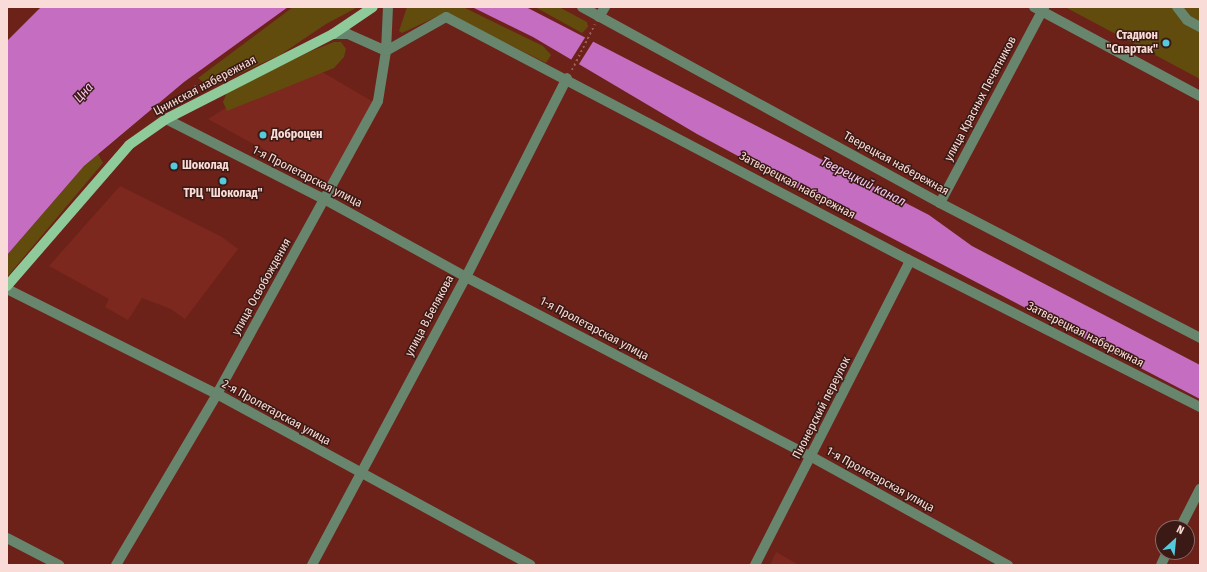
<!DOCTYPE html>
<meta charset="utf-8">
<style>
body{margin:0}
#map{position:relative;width:1207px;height:572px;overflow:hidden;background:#6c2119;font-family:"Fira Sans Condensed",sans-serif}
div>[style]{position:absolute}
.built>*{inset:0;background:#7d281f}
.green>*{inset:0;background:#614c0d}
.water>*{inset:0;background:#c56dc0}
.pier>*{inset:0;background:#6c2119;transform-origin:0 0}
.path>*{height:2px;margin-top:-1px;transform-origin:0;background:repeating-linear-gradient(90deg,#9b5f58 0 2px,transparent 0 5px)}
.minor>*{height:10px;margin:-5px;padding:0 5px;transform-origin:5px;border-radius:5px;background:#68856d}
.major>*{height:10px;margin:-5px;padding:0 5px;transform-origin:5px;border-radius:5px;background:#8fcb9a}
.dots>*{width:11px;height:11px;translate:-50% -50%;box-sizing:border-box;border:2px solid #3b1a15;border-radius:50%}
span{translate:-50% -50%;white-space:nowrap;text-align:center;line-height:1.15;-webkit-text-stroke:3px #3b1a15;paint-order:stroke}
.poi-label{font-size:12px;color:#f9dcd7;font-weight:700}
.right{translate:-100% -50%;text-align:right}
.left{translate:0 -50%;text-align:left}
.street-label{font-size:12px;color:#f9dcd7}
.water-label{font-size:13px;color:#f6c9f2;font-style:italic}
.frame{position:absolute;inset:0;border:8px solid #f9dcd7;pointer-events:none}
.north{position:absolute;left:1155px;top:520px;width:40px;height:40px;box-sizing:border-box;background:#3b1a15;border:1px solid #876863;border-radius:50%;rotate:27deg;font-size:11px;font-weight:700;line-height:16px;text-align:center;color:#f9dcd7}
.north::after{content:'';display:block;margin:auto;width:14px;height:18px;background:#54cadd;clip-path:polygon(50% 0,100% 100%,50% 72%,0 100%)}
</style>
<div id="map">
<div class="built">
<div style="clip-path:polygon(302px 60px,375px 103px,328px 185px,208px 119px)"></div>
<div style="clip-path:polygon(120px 186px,222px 237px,238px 249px,185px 319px,171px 309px,142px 298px,128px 320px,105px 307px,109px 299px,49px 266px)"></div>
<div style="clip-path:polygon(776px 552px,799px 565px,770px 565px)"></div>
</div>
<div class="green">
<div style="clip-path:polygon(293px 7px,358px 7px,326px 24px,280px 55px,214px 85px,209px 87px,198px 78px)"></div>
<div style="clip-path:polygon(407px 7px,463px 7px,543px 46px,551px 55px,546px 63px,476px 28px,438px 16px,402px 33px,399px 31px)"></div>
<div style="clip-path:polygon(535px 7px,559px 7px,587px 22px,588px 27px,582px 33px)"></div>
<div style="clip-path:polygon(1065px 7px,1200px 7px,1200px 79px)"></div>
<div style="clip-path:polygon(334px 42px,341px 42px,346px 49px,344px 57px,334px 68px,227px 111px,223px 102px,227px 92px,311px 51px)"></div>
<div style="clip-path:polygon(98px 154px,103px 163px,7px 277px,7px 255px,84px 166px)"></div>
</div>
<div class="water">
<div style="clip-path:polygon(41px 7px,288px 7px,184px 82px,84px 166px,7px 255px,7px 41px)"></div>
<div style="clip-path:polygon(472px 7px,526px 7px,929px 215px,972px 246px,1200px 365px,1200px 399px,840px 211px,697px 134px,533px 37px)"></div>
</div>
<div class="pier">
<div style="left:586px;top:36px;width:9px;height:31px;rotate:32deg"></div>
</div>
<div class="path">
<div style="left:572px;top:70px;width:51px;rotate:-63.4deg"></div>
<div style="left:194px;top:87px;width:8px;rotate:-23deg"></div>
</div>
<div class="minor">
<div style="left:582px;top:7px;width:408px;rotate:28.7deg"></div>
<div style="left:940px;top:203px;width:293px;rotate:27.4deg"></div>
<div style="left:1034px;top:7px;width:188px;rotate:28.2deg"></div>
<div style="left:1177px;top:7px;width:16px;rotate:52deg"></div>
<div style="left:1187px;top:20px;width:15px;rotate:28deg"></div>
<div style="left:599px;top:17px;width:12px;rotate:-59deg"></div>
<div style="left:333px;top:34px;width:15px"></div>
<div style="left:348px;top:34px;width:42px;rotate:24.1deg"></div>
<div style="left:386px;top:51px;width:69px;rotate:-29.5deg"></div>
<div style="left:446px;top:17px;width:521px;rotate:27.7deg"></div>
<div style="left:907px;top:259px;width:328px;rotate:26.8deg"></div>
<div style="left:166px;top:119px;width:179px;rotate:26.9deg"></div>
<div style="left:326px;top:200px;width:160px;rotate:28.8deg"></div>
<div style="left:466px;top:277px;width:390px;rotate:27.5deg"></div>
<div style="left:812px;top:457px;width:224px;rotate:28.9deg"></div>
<div style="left:940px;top:203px;width:222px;rotate:-62deg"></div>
<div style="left:7px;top:289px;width:235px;rotate:26.6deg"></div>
<div style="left:217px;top:394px;width:357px;rotate:28.6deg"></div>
<div style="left:1180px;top:528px;width:44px;rotate:-62.9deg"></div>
<div style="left:7px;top:538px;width:59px;rotate:27.4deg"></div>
<div style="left:116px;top:565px;width:199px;rotate:-59.4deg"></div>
<div style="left:217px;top:394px;width:334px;rotate:-61.2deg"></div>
<div style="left:378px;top:101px;width:51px;rotate:-80.9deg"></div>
<div style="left:386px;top:51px;width:44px;rotate:-87.4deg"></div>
<div style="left:312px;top:565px;width:327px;rotate:-61.9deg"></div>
<div style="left:466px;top:277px;width:223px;rotate:-63.1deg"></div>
<div style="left:755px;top:565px;width:341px;rotate:-63deg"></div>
<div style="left:1161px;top:565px;width:14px;rotate:-65deg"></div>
</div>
<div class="major">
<div style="left:7px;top:286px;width:186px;rotate:-49.1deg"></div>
<div style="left:129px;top:145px;width:45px;rotate:-35.1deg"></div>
<div style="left:166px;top:119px;width:187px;rotate:-27deg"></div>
<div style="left:333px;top:34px;width:48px;rotate:-34deg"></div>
</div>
<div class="dots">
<div style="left:1166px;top:43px;background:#54cadd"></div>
<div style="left:263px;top:135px;background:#54cadd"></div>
<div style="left:174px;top:166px;background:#54cadd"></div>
<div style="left:223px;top:181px;background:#54cadd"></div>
</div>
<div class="poi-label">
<span class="right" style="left:1158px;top:43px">Стадион<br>"Спартак"</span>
<span class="left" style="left:271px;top:135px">Доброцен</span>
<span class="left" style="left:182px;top:166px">Шоколад</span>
<span style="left:223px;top:194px">ТРЦ "Шоколад"</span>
</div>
<div class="street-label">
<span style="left:205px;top:86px;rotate:-28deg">Цнинская набережная</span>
<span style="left:981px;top:99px;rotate:-62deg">улица Красных Печатников</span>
<span style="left:896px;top:164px;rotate:29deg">Тверецкая набережная</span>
<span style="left:307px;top:177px;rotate:27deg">1-я Пролетарская улица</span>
<span style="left:797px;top:186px;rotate:28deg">Затверецкая набережная</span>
<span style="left:262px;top:287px;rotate:-61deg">улица Освобождения</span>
<span style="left:430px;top:316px;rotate:-62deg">улица В.Белякова</span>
<span style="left:594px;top:329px;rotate:28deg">1-я Пролетарская улица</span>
<span style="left:1085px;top:335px;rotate:27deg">Затверецкая набережная</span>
<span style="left:822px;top:408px;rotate:-63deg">Пионерский переулок</span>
<span style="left:276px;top:413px;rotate:29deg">2-я Пролетарская улица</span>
<span style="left:880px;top:480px;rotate:29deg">1-я Пролетарская улица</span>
</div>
<div class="water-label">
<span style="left:84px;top:93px;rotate:-48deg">Цна</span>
<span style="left:863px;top:182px;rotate:27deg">Тверецкий канал</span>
</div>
<div class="frame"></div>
<div class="north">N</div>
</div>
